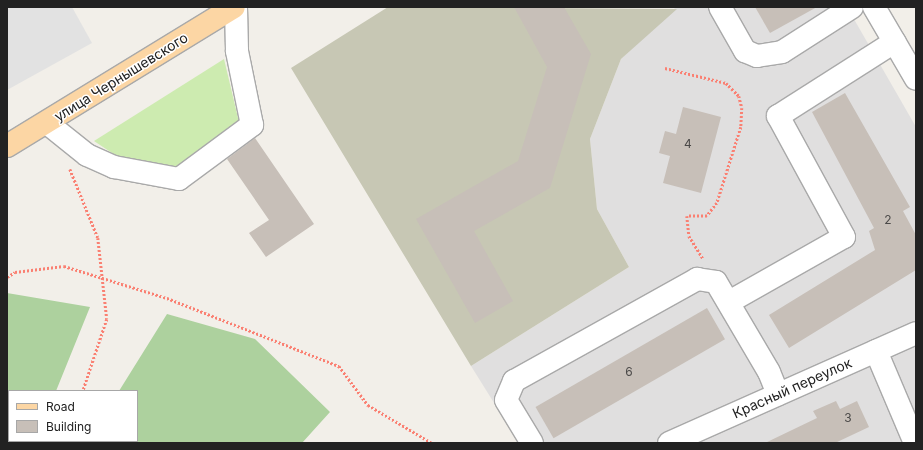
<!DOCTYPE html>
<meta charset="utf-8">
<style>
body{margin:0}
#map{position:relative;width:923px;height:450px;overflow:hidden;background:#f2efe9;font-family:Inter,sans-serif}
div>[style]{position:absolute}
.residential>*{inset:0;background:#e0dfdf}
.construction>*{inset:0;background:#c7c7b4}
.grass>*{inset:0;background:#cdebb0}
.forest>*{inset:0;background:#add19e}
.parking>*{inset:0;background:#e2e2e2}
.building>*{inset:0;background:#c7bfb8;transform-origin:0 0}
.path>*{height:2.5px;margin-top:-1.25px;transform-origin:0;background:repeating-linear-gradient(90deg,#fa8072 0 2px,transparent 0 4px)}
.roads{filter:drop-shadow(1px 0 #a9a9a9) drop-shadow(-1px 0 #a9a9a9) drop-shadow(0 1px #a9a9a9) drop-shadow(0 -1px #a9a9a9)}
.minor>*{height:22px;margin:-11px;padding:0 11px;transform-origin:11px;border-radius:11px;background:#fff}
.major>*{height:22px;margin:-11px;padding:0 11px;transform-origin:11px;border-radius:11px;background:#fcd6a4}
span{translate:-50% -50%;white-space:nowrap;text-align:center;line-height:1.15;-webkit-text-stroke:3px #fff;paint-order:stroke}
.number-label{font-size:12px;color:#4b4948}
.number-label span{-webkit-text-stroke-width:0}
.street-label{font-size:14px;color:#222}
.frame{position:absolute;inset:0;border:8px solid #222;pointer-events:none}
.legend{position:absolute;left:8px;top:390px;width:130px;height:52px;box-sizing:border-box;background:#fff;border:1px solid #a7a7a7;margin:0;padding:5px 7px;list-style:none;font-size:12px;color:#222}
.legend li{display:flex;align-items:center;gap:8px;height:20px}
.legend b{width:20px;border:1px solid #a7a7a7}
</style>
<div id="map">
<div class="residential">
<div style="clip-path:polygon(676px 7px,847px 7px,916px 127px,916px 443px,519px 443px,471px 366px,629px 267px,597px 209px,590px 139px,621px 59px)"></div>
</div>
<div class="construction">
<div style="clip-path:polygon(388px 7px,677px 9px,621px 59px,590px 139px,597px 209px,629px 267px,471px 366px,291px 68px)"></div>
</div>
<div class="grass">
<div style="clip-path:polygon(224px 59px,239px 122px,177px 167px,118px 157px,94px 141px)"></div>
</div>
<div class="forest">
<div style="clip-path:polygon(7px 293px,90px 307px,56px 391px,9px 391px,9px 441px,35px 443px,7px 443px)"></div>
<div style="clip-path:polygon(167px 314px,255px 339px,330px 412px,302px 443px,73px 443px,137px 441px,137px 391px,119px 391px)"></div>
</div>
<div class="parking">
<div style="clip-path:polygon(7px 7px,72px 7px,92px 43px,7px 90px)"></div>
</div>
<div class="building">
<div style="clip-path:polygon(514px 7px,564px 7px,591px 54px,550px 188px,474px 231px,513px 301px,475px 323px,416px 219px,518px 161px,547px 67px)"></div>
<div style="clip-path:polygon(755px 7px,817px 7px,770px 33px)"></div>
<div style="clip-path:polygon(845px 93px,910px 207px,903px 211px,916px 235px,916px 270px,789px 348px,769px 315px,875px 250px,869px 231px,874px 228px,812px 112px)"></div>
<div style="clip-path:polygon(683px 107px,721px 117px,701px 193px,663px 183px,670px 156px,659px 153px,665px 131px,676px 134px)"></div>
<div style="clip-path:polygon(255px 138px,314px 224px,266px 257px,249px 233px,269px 220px,227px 159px)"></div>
<div style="left:707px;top:308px;width:36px;height:198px;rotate:60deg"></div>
<div style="clip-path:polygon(836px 401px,840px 409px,857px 401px,869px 427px,835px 443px,765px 443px,817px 418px,813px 411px)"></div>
</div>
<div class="path">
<div style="left:665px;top:68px;width:63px;rotate:13.8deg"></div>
<div style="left:726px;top:83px;width:18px;rotate:45deg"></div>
<div style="left:739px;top:96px;width:12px;rotate:76deg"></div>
<div style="left:742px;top:108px;width:19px;rotate:93deg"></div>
<div style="left:741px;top:127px;width:80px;rotate:107.5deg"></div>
<div style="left:717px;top:203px;width:16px;rotate:128deg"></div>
<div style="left:707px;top:216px;width:20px;rotate:180deg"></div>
<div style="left:687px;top:216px;width:20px;rotate:84deg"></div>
<div style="left:689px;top:236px;width:26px;rotate:58deg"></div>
<div style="left:70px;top:169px;width:74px;rotate:67.9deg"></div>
<div style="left:98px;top:238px;width:81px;rotate:83.7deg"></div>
<div style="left:107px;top:319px;width:76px;rotate:108.4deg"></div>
<div style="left:7px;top:277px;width:9px;rotate:-32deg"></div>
<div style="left:15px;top:272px;width:49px;rotate:-7deg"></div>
<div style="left:64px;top:266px;width:108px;rotate:17.3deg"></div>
<div style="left:167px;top:298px;width:185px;rotate:21.6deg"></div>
<div style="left:339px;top:366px;width:49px;rotate:53.4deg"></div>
<div style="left:368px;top:405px;width:74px;rotate:30.7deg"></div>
<div style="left:61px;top:443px;width:2px;rotate:-63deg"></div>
</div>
<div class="roads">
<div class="minor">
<div style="left:720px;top:7px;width:51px;rotate:60.4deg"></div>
<div style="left:745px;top:51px;width:13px;rotate:23deg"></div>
<div style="left:757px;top:56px;width:25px;rotate:-9deg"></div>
<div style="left:782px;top:52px;width:83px;rotate:-32.7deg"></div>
<div style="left:874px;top:7px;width:83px;rotate:59.7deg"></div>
<div style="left:47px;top:123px;width:51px;rotate:38.7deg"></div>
<div style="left:87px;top:155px;width:30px;rotate:24deg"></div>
<div style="left:114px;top:167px;width:66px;rotate:10.5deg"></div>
<div style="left:179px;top:179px;width:91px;rotate:-36.5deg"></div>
<div style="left:252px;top:125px;width:76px;rotate:-101.5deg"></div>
<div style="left:237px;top:51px;width:44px;rotate:-91.3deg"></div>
<div style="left:729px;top:302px;width:132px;rotate:-29.5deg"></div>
<div style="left:844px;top:237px;width:138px;rotate:-118.6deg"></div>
<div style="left:778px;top:116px;width:138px;rotate:-32.5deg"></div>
<div style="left:876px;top:351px;width:100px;rotate:67deg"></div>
<div style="left:532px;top:443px;width:50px;rotate:-121.2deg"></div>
<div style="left:506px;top:400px;width:21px;rotate:-67deg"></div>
<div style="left:514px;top:381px;width:210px;rotate:-29.1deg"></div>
<div style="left:697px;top:279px;width:19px;rotate:9deg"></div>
<div style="left:716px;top:282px;width:104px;rotate:59.5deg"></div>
<div style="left:769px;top:372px;width:24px;rotate:68deg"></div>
<div style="left:669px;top:443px;width:270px;rotate:-24deg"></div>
</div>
<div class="major">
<div style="left:7px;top:146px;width:266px;rotate:-31.5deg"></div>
</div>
</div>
<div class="number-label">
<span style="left:688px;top:144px">4</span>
<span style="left:888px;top:220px">2</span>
<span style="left:629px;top:372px">6</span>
<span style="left:848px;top:418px">3</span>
</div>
<div class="street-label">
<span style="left:121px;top:77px;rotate:-32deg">улица Чернышевского</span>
<span style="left:792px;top:388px;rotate:-24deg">Красный переулок</span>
</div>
<div class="frame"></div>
<ul class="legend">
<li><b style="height:5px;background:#fcd6a4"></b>Road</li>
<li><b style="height:11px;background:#c7bfb8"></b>Building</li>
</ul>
</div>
